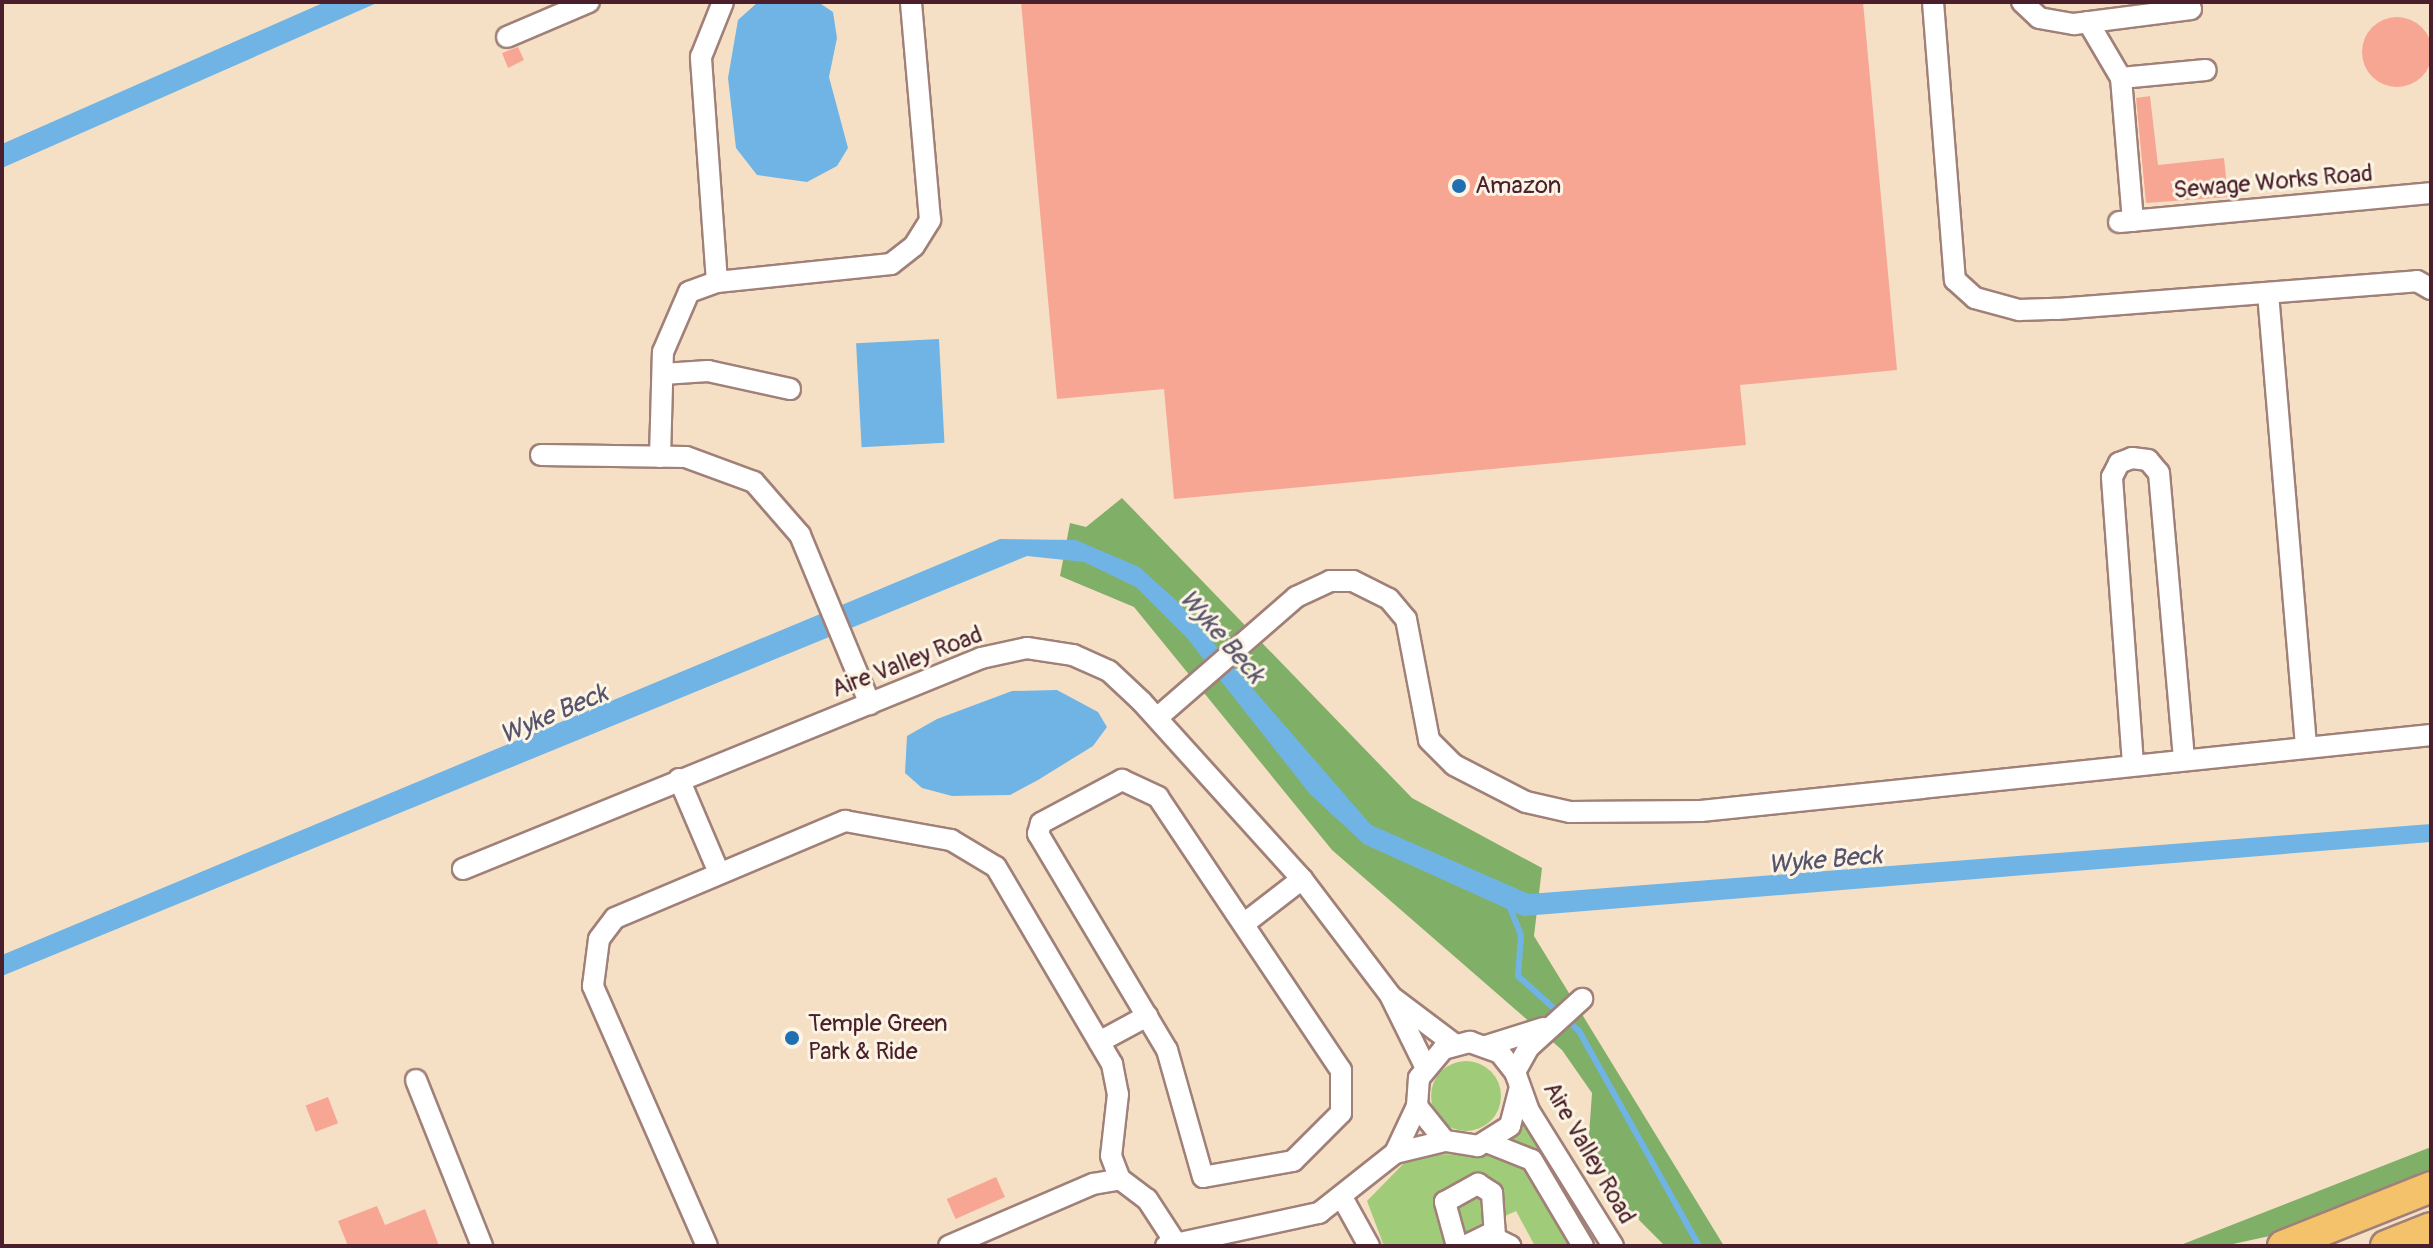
<!DOCTYPE html>
<style>
body{margin:0}
#map{position:relative;width:2433px;height:1248px;overflow:hidden;background:#f5e0c5;font-family:Pangolin,sans-serif}
div>[style]{position:absolute}
.green>*{inset:0;background:#a0cb78}
.round{border-radius:50%}
.forest>*{inset:0;background:#80af68}
.water>*{inset:0;background:#70b4e5;transform-origin:0 0}
.stream>*{height:6px;margin:-3px;padding:0 3px;transform-origin:3px;border-radius:3px;background:#70b4e5}
.building>*{inset:0;background:#f7a694;transform-origin:0 0}
.roads{filter:drop-shadow(2px 0 #a08078) drop-shadow(-2px 0 #a08078) drop-shadow(0 2px #a08078) drop-shadow(0 -2px #a08078)}
.minor>*{height:20px;margin:-10px;padding:0 10px;transform-origin:10px;border-radius:10px;background:#fff}
.highway>*{height:30px;margin:-15px;padding:0 15px;transform-origin:15px;border-radius:15px;background:#f4c26a}
.dots>*{width:22px;height:22px;translate:-50% -50%;box-sizing:border-box;border:4px solid #fcf5e5;border-radius:50%}
span{translate:-50% -50%;white-space:nowrap;text-align:center;line-height:1.15;-webkit-text-stroke:6px #fcf5e5;paint-order:stroke}
.street-label{font-size:24px;color:#4a1f2b}
.poi-label{font-size:24px;color:#4a1f2b}
.left{translate:0 -50%;text-align:left}
.water-label{font-size:26px;color:#57536c;font-style:italic}
.frame{position:absolute;inset:0;border:4px solid #4a1f2b;pointer-events:none}
</style>
<div id="map">
<div class="green">
<div class="round" style="left:1431px;top:1061px;width:70px;height:70px"></div>
<div style="clip-path:polygon(1525px 1122px,1564px 1180px,1599px 1246px,1543px 1160px,1512px 1141px)"></div>
<div style="clip-path:polygon(1428px 1154px,1494px 1155px,1527px 1168px,1572px 1246px,1535px 1246px,1516px 1211px,1440px 1246px,1384px 1246px,1367px 1201px,1408px 1159px)"></div>
</div>
<div class="forest">
<div style="clip-path:polygon(1122px 498px,1412px 798px,1542px 868px,1534px 936px,1724px 1246px,1665px 1246px,1622px 1203px,1589px 1135px,1592px 1093px,1562px 1050px,1332px 850px,1134px 607px,1060px 576px,1070px 523px,1086px 527px)"></div>
<div style="clip-path:polygon(2431px 1147px,2431px 1175px,2288px 1232px,2224px 1246px,2178px 1246px)"></div>
</div>
<div class="water">
<div style="clip-path:polygon(325px 2px,379px 2px,2px 168px,2px 144px)"></div>
<div style="clip-path:polygon(758px 2px,818px 2px,833px 12px,837px 38px,829px 77px,848px 148px,837px 166px,807px 182px,757px 175px,736px 148px,728px 78px,738px 20px)"></div>
<div style="left:939px;top:339px;width:104px;height:83px;rotate:87deg"></div>
<div style="clip-path:polygon(1000px 539px,1076px 540px,1139px 567px,1177px 601px,1371px 825px,1529px 894px,2431px 824px,2431px 842px,1523px 916px,1364px 844px,1310px 794px,1187px 638px,1136px 587px,1084px 562px,1027px 556px,2px 976px,2px 955px)"></div>
<div style="clip-path:polygon(1057px 690px,1098px 712px,1107px 727px,1093px 746px,1038px 780px,1010px 795px,952px 796px,922px 788px,905px 773px,907px 736px,937px 719px,1012px 691px)"></div>
</div>
<div class="stream">
<div style="left:1508px;top:903px;width:35px;rotate:68deg"></div>
<div style="left:1521px;top:936px;width:40px;rotate:94.3deg"></div>
<div style="left:1518px;top:976px;width:82px;rotate:42deg"></div>
<div style="left:1579px;top:1031px;width:246px;rotate:60.8deg"></div>
</div>
<div class="building">
<div style="clip-path:polygon(1021px 2px,1863px 2px,1897px 370px,1740px 385px,1746px 445px,1174px 499px,1164px 389px,1057px 399px)"></div>
<div class="round" style="left:2362px;top:17px;width:70px;height:70px"></div>
<div style="clip-path:polygon(518px 47px,524px 60px,508px 68px,502px 53px)"></div>
<div style="clip-path:polygon(2150px 96px,2158px 165px,2224px 158px,2228px 197px,2146px 203px,2136px 98px)"></div>
<div style="left:328px;top:1097px;width:28px;height:24px;rotate:69deg"></div>
<div style="left:996px;top:1177px;width:22px;height:54px;rotate:66deg"></div>
<div style="clip-path:polygon(377px 1206px,385px 1225px,425px 1209px,439px 1246px,348px 1246px,338px 1221px)"></div>
</div>
<div class="roads">
<div class="minor">
<div style="left:1933px;top:2px;width:279px;rotate:85.5deg"></div>
<div style="left:1955px;top:280px;width:27px;rotate:42deg"></div>
<div style="left:1975px;top:298px;width:46px;rotate:15.3deg"></div>
<div style="left:2019px;top:310px;width:38px;rotate:-2deg"></div>
<div style="left:2057px;top:309px;width:361px;rotate:-4.4deg"></div>
<div style="left:2417px;top:281px;width:16px;rotate:30deg"></div>
<div style="left:2022px;top:2px;width:23px;rotate:43deg"></div>
<div style="left:2039px;top:18px;width:36px;rotate:10deg"></div>
<div style="left:2074px;top:24px;width:118px;rotate:-7.3deg"></div>
<div style="left:2088px;top:22px;width:65px;rotate:59.5deg"></div>
<div style="left:507px;top:37px;width:89px;rotate:-23.1deg"></div>
<div style="left:2133px;top:221px;width:144px;rotate:-94.8deg"></div>
<div style="left:2121px;top:78px;width:85px;rotate:-5.4deg"></div>
<div style="left:2119px;top:222px;width:313px;rotate:-5.3deg"></div>
<div style="left:717px;top:282px;width:226px;rotate:-94.1deg"></div>
<div style="left:701px;top:57px;width:59px;rotate:-68.2deg"></div>
<div style="left:2268px;top:293px;width:454px;rotate:85.2deg"></div>
<div style="left:663px;top:374px;width:45px;rotate:-3.8deg"></div>
<div style="left:708px;top:371px;width:84px;rotate:12.4deg"></div>
<div style="left:541px;top:455px;width:145px;rotate:0.8deg"></div>
<div style="left:686px;top:457px;width:72px;rotate:20.2deg"></div>
<div style="left:754px;top:482px;width:70px;rotate:49deg"></div>
<div style="left:800px;top:535px;width:183px;rotate:67.5deg"></div>
<div style="left:660px;top:457px;width:105px;rotate:-88.4deg"></div>
<div style="left:663px;top:352px;width:65px;rotate:-66.6deg"></div>
<div style="left:689px;top:292px;width:30px;rotate:-20deg"></div>
<div style="left:717px;top:282px;width:175px;rotate:-5.9deg"></div>
<div style="left:891px;top:264px;width:29px;rotate:-38deg"></div>
<div style="left:914px;top:246px;width:31px;rotate:-58deg"></div>
<div style="left:930px;top:220px;width:219px;rotate:-95deg"></div>
<div style="left:1157px;top:718px;width:184px;rotate:-41deg"></div>
<div style="left:1296px;top:597px;width:38px;rotate:-25deg"></div>
<div style="left:1330px;top:581px;width:23px"></div>
<div style="left:1353px;top:581px;width:40px;rotate:26.6deg"></div>
<div style="left:1389px;top:599px;width:26px;rotate:50deg"></div>
<div style="left:1406px;top:619px;width:123px;rotate:79.2deg"></div>
<div style="left:1429px;top:740px;width:35px;rotate:45deg"></div>
<div style="left:1454px;top:765px;width:81px;rotate:27.2deg"></div>
<div style="left:1526px;top:802px;width:45px;rotate:12.8deg"></div>
<div style="left:1570px;top:812px;width:131px;rotate:-0.4deg"></div>
<div style="left:1701px;top:811px;width:734px;rotate:-5.94deg"></div>
<div style="left:2133px;top:764px;width:288px;rotate:-94.2deg"></div>
<div style="left:2112px;top:477px;width:16px;rotate:-63deg"></div>
<div style="left:2119px;top:463px;width:14px;rotate:-21deg"></div>
<div style="left:2132px;top:458px;width:16px;rotate:7deg"></div>
<div style="left:2148px;top:460px;width:17px;rotate:50deg"></div>
<div style="left:2159px;top:473px;width:285px;rotate:85deg"></div>
<div style="left:679px;top:779px;width:102px;rotate:66.9deg"></div>
<div style="left:1122px;top:780px;width:40px;rotate:25deg"></div>
<div style="left:1158px;top:797px;width:329px;rotate:56.2deg"></div>
<div style="left:1341px;top:1070px;width:43px;rotate:90deg"></div>
<div style="left:1341px;top:1113px;width:68px;rotate:135deg"></div>
<div style="left:1293px;top:1161px;width:91px;rotate:169.9deg"></div>
<div style="left:1203px;top:1177px;width:132px;rotate:-105.8deg"></div>
<div style="left:1167px;top:1050px;width:252px;rotate:-120.8deg"></div>
<div style="left:1038px;top:834px;width:11px;rotate:-75deg"></div>
<div style="left:1041px;top:823px;width:92px;rotate:-28deg"></div>
<div style="left:463px;top:869px;width:559px;rotate:-22.16deg"></div>
<div style="left:981px;top:658px;width:47px;rotate:-12.3deg"></div>
<div style="left:1027px;top:648px;width:47px;rotate:8.7deg"></div>
<div style="left:1073px;top:655px;width:39px;rotate:24deg"></div>
<div style="left:1109px;top:671px;width:45px;rotate:43.2deg"></div>
<div style="left:1142px;top:702px;width:239px;rotate:47.9deg"></div>
<div style="left:1302px;top:879px;width:146px;rotate:52.8deg"></div>
<div style="left:1390px;top:995px;width:79px;rotate:63.8deg"></div>
<div style="left:1245px;top:923px;width:72px;rotate:-37.7deg"></div>
<div style="left:1393px;top:998px;width:76px;rotate:37deg"></div>
<div style="left:1099px;top:1042px;width:55px;rotate:-28.4deg"></div>
<div style="left:1486px;top:1046px;width:60px;rotate:-17.5deg"></div>
<div style="left:1515px;top:1072px;width:29px;rotate:-61deg"></div>
<div style="left:1529px;top:1047px;width:72px;rotate:-42.2deg"></div>
<div style="left:416px;top:1080px;width:179px;rotate:68.3deg"></div>
<div style="left:1520px;top:1087px;width:40px;rotate:104.4deg"></div>
<div style="left:1510px;top:1126px;width:38px;rotate:148deg"></div>
<div style="left:1478px;top:1146px;width:33px;rotate:-171deg"></div>
<div style="left:1445px;top:1141px;width:45px;rotate:-128.7deg"></div>
<div style="left:1417px;top:1106px;width:28px;rotate:-86deg"></div>
<div style="left:1419px;top:1078px;width:38px;rotate:-50deg"></div>
<div style="left:1443px;top:1049px;width:28px;rotate:-15deg"></div>
<div style="left:1470px;top:1042px;width:32px;rotate:20deg"></div>
<div style="left:1500px;top:1053px;width:24px;rotate:52deg"></div>
<div style="left:1515px;top:1072px;width:41px;rotate:70.3deg"></div>
<div style="left:1529px;top:1111px;width:159px;rotate:58.1deg"></div>
<div style="left:1489px;top:1143px;width:46px;rotate:21.6deg"></div>
<div style="left:1532px;top:1160px;width:100px;rotate:59.3deg"></div>
<div style="left:1395px;top:1153px;width:52px;rotate:-64.9deg"></div>
<div style="left:1343px;top:1199px;width:54px;rotate:61deg"></div>
<div style="left:707px;top:1246px;width:284px;rotate:-113.7deg"></div>
<div style="left:593px;top:986px;width:47px;rotate:-82.7deg"></div>
<div style="left:599px;top:939px;width:26px;rotate:-53deg"></div>
<div style="left:615px;top:918px;width:250px;rotate:-22.9deg"></div>
<div style="left:845px;top:821px;width:108px;rotate:10.2deg"></div>
<div style="left:951px;top:840px;width:52px;rotate:31deg"></div>
<div style="left:996px;top:867px;width:229px;rotate:59.5deg"></div>
<div style="left:1112px;top:1064px;width:31px;rotate:79deg"></div>
<div style="left:1118px;top:1094px;width:62px;rotate:96.4deg"></div>
<div style="left:1111px;top:1156px;width:25px;rotate:69deg"></div>
<div style="left:949px;top:1246px;width:157px;rotate:-23.3deg"></div>
<div style="left:1093px;top:1184px;width:27px;rotate:-10deg"></div>
<div style="left:1120px;top:1179px;width:34px;rotate:37deg"></div>
<div style="left:1147px;top:1199px;width:51px;rotate:56.9deg"></div>
<div style="left:1166px;top:1246px;width:157px;rotate:-12.2deg"></div>
<div style="left:1319px;top:1213px;width:97px;rotate:-38.3deg"></div>
<div style="left:1395px;top:1153px;width:51px;rotate:-13.5deg"></div>
<div style="left:1457px;top:1246px;width:46px;rotate:-105.3deg"></div>
<div style="left:1445px;top:1202px;width:38px;rotate:-29deg"></div>
<div style="left:1478px;top:1184px;width:17px;rotate:33deg"></div>
<div style="left:1492px;top:1193px;width:43px;rotate:86deg"></div>
<div style="left:1465px;top:1246px;width:25px;rotate:-26deg"></div>
<div style="left:1488px;top:1235px;width:25px;rotate:26deg"></div>
</div>
<div class="highway">
<div style="left:2283px;top:1246px;width:159px;rotate:-21.7deg"></div>
<div style="left:2386px;top:1246px;width:48px;rotate:-21.8deg"></div>
</div>
</div>
<div class="dots">
<div style="left:1459px;top:186px;background:#1f6fb2"></div>
<div style="left:792px;top:1038px;background:#1f6fb2"></div>
</div>
<div class="street-label">
<span style="left:2273px;top:182px;rotate:-5deg">Sewage Works Road</span>
<span style="left:907px;top:662px;rotate:-21deg">Aire Valley Road</span>
<span style="left:1589px;top:1153px;rotate:60deg">Aire Valley Road</span>
</div>
<div class="poi-label">
<span class="left" style="left:1475px;top:186px">Amazon</span>
<span class="left" style="left:808px;top:1038px">Temple Green<br>Park &amp; Ride</span>
</div>
<div class="water-label">
<span style="left:1221px;top:637px;rotate:49deg">Wyke Beck</span>
<span style="left:554px;top:715px;rotate:-23deg">Wyke Beck</span>
<span style="left:1825px;top:861px;rotate:-5deg">Wyke Beck</span>
</div>
<div class="frame"></div>
</div>
